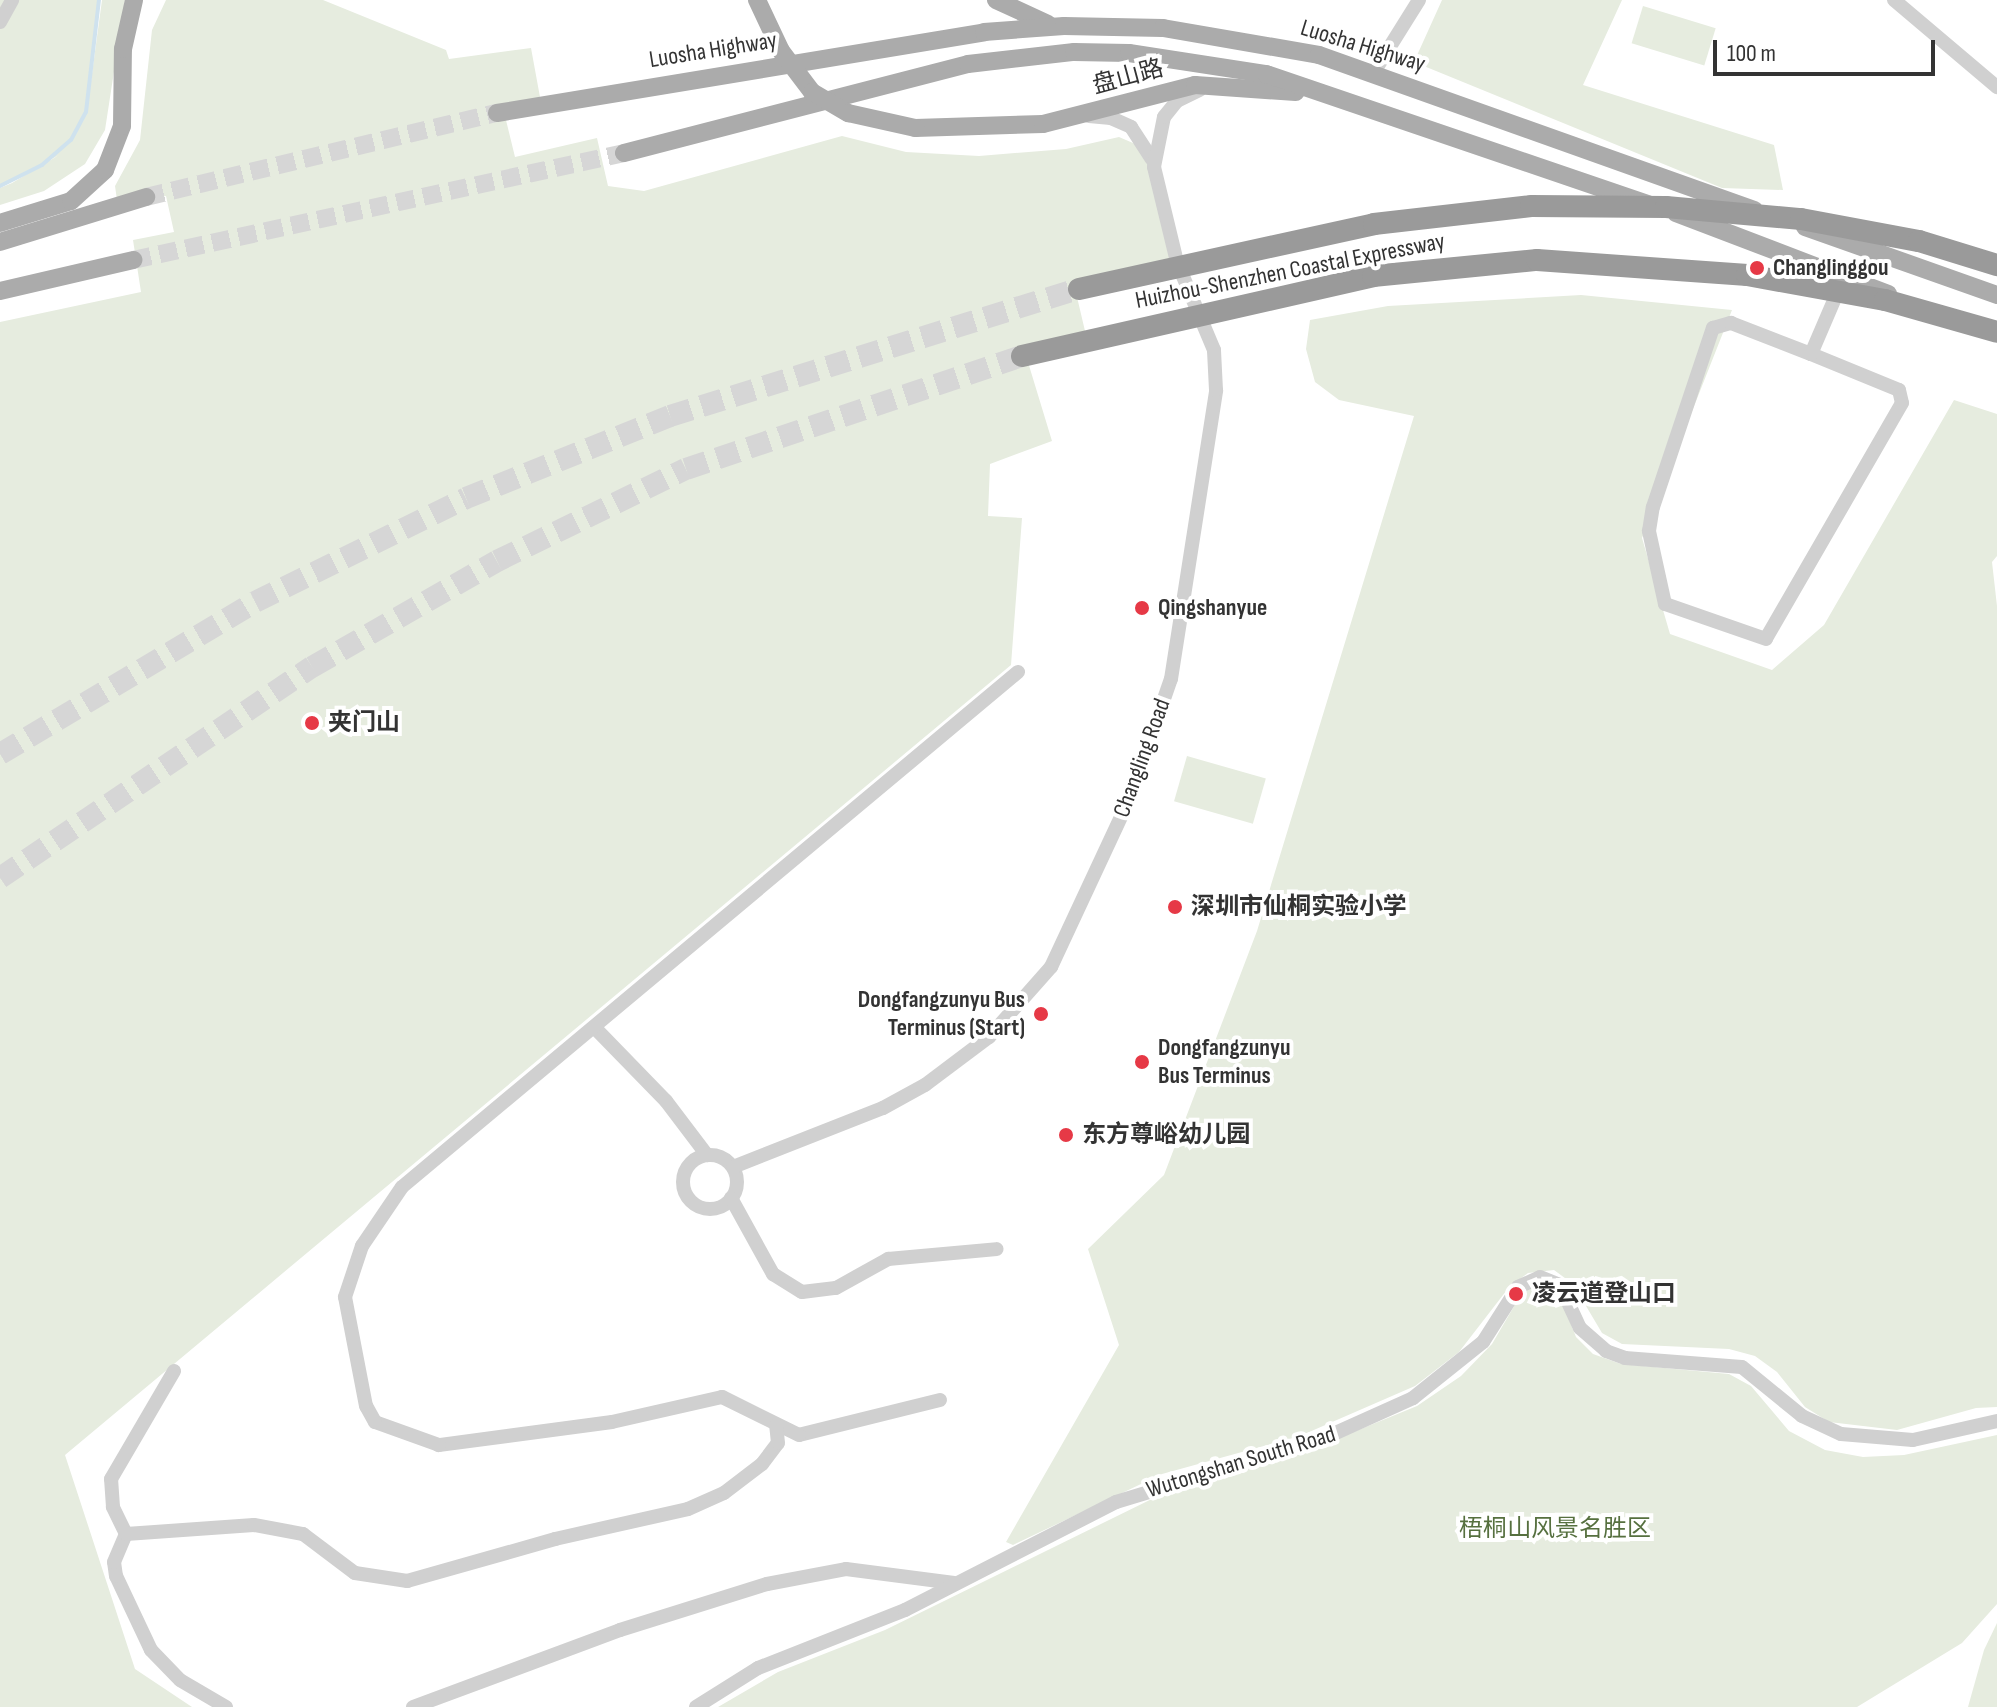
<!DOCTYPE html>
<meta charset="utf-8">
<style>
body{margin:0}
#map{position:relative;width:1997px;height:1707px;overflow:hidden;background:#fff;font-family:"Sofia Sans Condensed","Noto Sans SC",sans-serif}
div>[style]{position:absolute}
.green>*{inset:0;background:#e6ecdf;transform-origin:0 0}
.stream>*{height:4px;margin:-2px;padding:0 2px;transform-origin:2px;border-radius:2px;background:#cfe2ee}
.major-tunnel>*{height:18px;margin-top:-9px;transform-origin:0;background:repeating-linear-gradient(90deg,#d6d6d6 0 18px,transparent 0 27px)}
.highway-tunnel>*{height:22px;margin-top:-11px;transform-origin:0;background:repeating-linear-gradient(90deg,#d6d6d6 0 22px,transparent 0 33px)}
.minor>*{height:14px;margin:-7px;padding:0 7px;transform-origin:7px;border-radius:7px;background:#d0d0d0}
.minor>.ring{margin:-7px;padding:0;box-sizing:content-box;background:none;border:14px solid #d0d0d0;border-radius:50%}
.major>*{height:18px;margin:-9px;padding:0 9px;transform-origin:9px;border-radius:9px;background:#ababab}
.major-bridge>*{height:18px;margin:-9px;padding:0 9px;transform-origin:9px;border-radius:9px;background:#ababab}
.highway-bridge>*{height:22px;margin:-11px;padding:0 11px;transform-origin:11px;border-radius:11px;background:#9a9a9a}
.dots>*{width:22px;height:22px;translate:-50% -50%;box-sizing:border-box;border:4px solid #fff;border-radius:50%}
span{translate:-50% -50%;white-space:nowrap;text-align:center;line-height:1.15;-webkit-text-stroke:8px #fff;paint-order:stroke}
.street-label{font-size:24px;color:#333}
.poi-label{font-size:24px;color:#333;font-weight:700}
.left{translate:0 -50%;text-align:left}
.right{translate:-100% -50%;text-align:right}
.park-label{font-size:24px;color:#56703f}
.scale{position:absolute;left:1713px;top:40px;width:222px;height:36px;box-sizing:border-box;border:4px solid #333;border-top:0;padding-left:10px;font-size:24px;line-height:28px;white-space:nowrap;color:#333;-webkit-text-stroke:6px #fff;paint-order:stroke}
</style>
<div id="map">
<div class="green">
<div style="clip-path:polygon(0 0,99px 0,89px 96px,102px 0,125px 0,105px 130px,85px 164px,44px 191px,0 205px,0 188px,12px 183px,59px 155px,0 186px)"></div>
<div style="clip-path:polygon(166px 0,323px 0,446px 50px,449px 59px,531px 48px,542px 108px,505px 116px,515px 157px,597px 138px,608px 186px,644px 191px,842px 136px,906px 152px,979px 156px,1066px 149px,1119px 137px,1140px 146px,1149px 161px,1171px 259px,1073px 280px,1085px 331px,1024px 349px,1052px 441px,990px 464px,988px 516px,1022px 518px,1011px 665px,65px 1455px,135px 1669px,192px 1707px,0 1707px,0 322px,141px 292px,133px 240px,174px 232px,166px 196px,118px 207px,115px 186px,140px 140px,152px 30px)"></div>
<div style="clip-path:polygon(1442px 0,1622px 0,1583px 85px,1774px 145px,1783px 190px,1722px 188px,1414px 62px)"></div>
<div style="left:1643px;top:6px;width:76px;height:39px;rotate:17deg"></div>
<div style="clip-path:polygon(1581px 295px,1732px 310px,1642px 538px,1670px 634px,1772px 670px,1824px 625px,1954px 400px,1997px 414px,1997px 556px,1992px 562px,1997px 606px,1997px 1407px,1976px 1408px,1897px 1430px,1829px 1422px,1805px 1407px,1777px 1372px,1755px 1356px,1729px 1349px,1622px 1344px,1602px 1333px,1573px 1284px,1554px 1270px,1528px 1273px,1510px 1286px,1459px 1352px,1415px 1386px,1300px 1436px,1162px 1474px,1013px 1545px,1006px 1542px,1119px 1345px,1088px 1249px,1164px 1175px,1257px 931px,1414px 416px,1339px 400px,1315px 382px,1306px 349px,1310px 320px,1388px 306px)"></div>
<div style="left:1187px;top:756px;width:82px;height:47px;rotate:16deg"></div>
<div style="clip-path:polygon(1534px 1285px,1547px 1285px,1559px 1294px,1576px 1337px,1593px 1354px,1621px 1364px,1729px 1374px,1751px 1386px,1789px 1431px,1825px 1450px,1863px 1457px,1904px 1455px,1997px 1435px,1997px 1604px,1962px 1643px,1857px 1707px,718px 1707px,778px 1672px,885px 1630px,1162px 1494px,1295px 1456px,1417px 1406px,1461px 1376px,1492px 1344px,1523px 1291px)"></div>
<div style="clip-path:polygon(1997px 1623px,1997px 1707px,1968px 1707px,1984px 1650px)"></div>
</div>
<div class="stream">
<div style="left:0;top:186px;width:47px;rotate:-26.6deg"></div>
<div style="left:42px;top:165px;width:38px;rotate:-41deg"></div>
<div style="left:71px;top:140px;width:32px;rotate:-62deg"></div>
<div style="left:86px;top:112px;width:113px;rotate:-83.4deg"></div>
</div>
<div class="major-tunnel">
<div style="left:146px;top:197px;width:361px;rotate:-13.5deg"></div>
<div style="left:133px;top:260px;width:503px;rotate:-12.29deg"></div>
</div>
<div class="highway-tunnel">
<div style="left:0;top:754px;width:297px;rotate:-30.8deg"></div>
<div style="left:255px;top:602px;width:235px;rotate:-26.2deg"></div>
<div style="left:466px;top:498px;width:220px;rotate:-21.9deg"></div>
<div style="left:670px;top:416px;width:428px;rotate:-17.3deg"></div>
<div style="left:0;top:878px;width:377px;rotate:-34.1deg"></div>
<div style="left:312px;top:667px;width:213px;rotate:-29.8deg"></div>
<div style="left:497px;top:561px;width:210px;rotate:-26deg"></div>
<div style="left:686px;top:469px;width:354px;rotate:-18.6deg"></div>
</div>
<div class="minor">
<div style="left:1894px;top:0;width:135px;rotate:40.2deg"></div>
<div style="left:0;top:22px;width:25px;rotate:-61deg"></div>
<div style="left:1374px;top:72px;width:85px;rotate:-58deg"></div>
<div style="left:1089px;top:116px;width:22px;rotate:5deg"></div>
<div style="left:1111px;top:118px;width:22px;rotate:24deg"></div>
<div style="left:1131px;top:127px;width:38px;rotate:57deg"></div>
<div style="left:1811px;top:354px;width:95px;rotate:22.2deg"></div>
<div style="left:1899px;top:390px;width:13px;rotate:77deg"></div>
<div style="left:1902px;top:403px;width:272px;rotate:120deg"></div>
<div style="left:1766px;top:639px;width:107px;rotate:-160.9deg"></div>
<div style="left:1665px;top:604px;width:75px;rotate:-102.4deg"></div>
<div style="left:1649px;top:531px;width:24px;rotate:-81deg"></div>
<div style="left:1653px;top:507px;width:189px;rotate:-71.5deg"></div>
<div style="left:1713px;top:328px;width:19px;rotate:-16deg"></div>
<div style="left:1731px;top:323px;width:86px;rotate:21.2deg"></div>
<div style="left:1811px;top:354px;width:76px;rotate:-66.8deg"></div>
<div style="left:595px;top:1028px;width:102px;rotate:45.8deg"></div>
<div style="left:666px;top:1101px;width:68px;rotate:52.8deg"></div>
<div class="ring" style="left:683px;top:1155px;width:40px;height:40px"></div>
<div style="left:733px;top:1167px;width:161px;rotate:-21.5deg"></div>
<div style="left:883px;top:1108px;width:48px;rotate:-28.7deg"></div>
<div style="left:925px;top:1085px;width:80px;rotate:-36.9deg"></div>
<div style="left:989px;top:1037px;width:94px;rotate:-48.5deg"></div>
<div style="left:1051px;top:967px;width:184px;rotate:-65deg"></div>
<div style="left:1129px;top:800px;width:128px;rotate:-70.9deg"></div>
<div style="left:1171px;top:679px;width:292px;rotate:-81.1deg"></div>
<div style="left:1216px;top:390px;width:40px;rotate:-92.9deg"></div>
<div style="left:1214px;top:350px;width:95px;rotate:-112.8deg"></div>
<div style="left:1177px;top:262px;width:98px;rotate:-103.6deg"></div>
<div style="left:1154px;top:167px;width:51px;rotate:-78.7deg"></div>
<div style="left:1164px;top:117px;width:21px;rotate:-51deg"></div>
<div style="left:1177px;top:101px;width:25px;rotate:-26deg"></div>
<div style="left:731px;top:1198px;width:87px;rotate:61.1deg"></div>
<div style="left:773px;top:1274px;width:34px;rotate:32deg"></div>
<div style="left:802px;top:1292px;width:34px;rotate:-7deg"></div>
<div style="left:836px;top:1288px;width:60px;rotate:-29.1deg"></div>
<div style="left:888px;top:1259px;width:109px;rotate:-5.2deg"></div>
<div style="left:940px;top:1400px;width:145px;rotate:166.1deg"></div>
<div style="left:799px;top:1435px;width:86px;rotate:-153.7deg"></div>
<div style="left:722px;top:1397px;width:113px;rotate:167.2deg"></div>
<div style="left:612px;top:1422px;width:175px;rotate:172.4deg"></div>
<div style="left:439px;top:1445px;width:68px;rotate:-160.2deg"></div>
<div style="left:375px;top:1422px;width:18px;rotate:-119deg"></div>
<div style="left:366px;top:1406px;width:111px;rotate:-100.9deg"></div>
<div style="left:345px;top:1297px;width:54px;rotate:-71.6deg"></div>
<div style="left:362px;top:1246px;width:71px;rotate:-55.9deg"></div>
<div style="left:402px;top:1187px;width:803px;rotate:-39.9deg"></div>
<div style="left:126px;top:1534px;width:30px;rotate:-116deg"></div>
<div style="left:113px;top:1507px;width:28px;rotate:-94deg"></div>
<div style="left:111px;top:1479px;width:125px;rotate:-59.7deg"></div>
<div style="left:226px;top:1707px;width:53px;rotate:-149.6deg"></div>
<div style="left:180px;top:1680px;width:42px;rotate:-134deg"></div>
<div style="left:151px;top:1650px;width:82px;rotate:-115.3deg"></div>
<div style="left:116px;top:1576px;width:14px;rotate:-98deg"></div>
<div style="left:114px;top:1562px;width:30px;rotate:-67deg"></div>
<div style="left:126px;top:1534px;width:128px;rotate:-4deg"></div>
<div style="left:254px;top:1525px;width:50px;rotate:10.4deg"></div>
<div style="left:303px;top:1534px;width:65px;rotate:36.9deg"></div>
<div style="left:355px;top:1573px;width:53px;rotate:8.7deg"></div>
<div style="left:407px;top:1581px;width:154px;rotate:-15.8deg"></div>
<div style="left:555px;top:1539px;width:136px;rotate:-12.7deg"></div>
<div style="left:688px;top:1509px;width:39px;rotate:-24deg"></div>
<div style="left:724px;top:1493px;width:48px;rotate:-37.3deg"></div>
<div style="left:762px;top:1464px;width:26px;rotate:-53deg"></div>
<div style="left:778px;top:1443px;width:18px;rotate:-96deg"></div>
<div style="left:413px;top:1707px;width:221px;rotate:-20.4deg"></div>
<div style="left:620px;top:1630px;width:154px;rotate:-17.4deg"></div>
<div style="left:767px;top:1584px;width:80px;rotate:-10.8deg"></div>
<div style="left:846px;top:1569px;width:109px;rotate:7.4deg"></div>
<div style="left:696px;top:1707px;width:73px;rotate:-32.2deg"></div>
<div style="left:758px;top:1668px;width:158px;rotate:-21.5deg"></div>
<div style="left:905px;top:1610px;width:237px;rotate:-27.1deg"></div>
<div style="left:1116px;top:1502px;width:213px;rotate:-16.9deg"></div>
<div style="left:1320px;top:1440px;width:102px;rotate:-24.3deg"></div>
<div style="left:1413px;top:1398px;width:90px;rotate:-38.7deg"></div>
<div style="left:1483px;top:1342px;width:65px;rotate:-57.5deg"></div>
<div style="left:1518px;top:1287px;width:24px;rotate:-24deg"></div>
<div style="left:1540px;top:1277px;width:22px;rotate:22deg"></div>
<div style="left:1560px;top:1285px;width:47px;rotate:65.1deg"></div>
<div style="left:1580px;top:1328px;width:35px;rotate:41deg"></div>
<div style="left:1606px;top:1351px;width:20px;rotate:20deg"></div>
<div style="left:1625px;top:1358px;width:117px;rotate:4.4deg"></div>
<div style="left:1742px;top:1367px;width:77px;rotate:39.2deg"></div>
<div style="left:1802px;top:1416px;width:43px;rotate:24.8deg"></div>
<div style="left:1841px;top:1434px;width:72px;rotate:4.8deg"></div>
<div style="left:1913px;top:1440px;width:86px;rotate:-12.7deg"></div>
</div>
<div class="major">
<div style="left:996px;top:0;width:57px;rotate:24.8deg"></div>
<div style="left:497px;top:113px;width:494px;rotate:-9.4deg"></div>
<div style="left:984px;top:32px;width:80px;rotate:-4.3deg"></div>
<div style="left:1064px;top:26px;width:99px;rotate:1.2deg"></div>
<div style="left:1163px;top:28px;width:158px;rotate:9.8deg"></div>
<div style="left:1319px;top:55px;width:462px;rotate:19.6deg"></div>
<div style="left:915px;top:128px;width:128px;rotate:-1.8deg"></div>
<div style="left:1043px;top:124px;width:157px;rotate:-14.4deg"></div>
<div style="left:1195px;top:85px;width:101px;rotate:4deg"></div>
<div style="left:624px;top:153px;width:355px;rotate:-14.5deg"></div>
<div style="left:968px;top:64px;width:107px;rotate:-6.5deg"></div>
<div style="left:1074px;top:52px;width:55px;rotate:1deg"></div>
<div style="left:1129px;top:53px;width:139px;rotate:8.7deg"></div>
<div style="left:1266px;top:74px;width:404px;rotate:18.8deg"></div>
<div style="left:1676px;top:213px;width:227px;rotate:20.9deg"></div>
<div style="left:0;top:223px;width:74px;rotate:-17.2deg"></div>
<div style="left:71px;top:201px;width:46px;rotate:-42.4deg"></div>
<div style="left:105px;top:170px;width:47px;rotate:-68.9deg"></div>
<div style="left:122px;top:126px;width:77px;rotate:-89.3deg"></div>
<div style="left:123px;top:49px;width:50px;rotate:-77.3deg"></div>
<div style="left:1805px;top:227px;width:204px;rotate:19.5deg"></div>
<div style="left:0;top:242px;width:153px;rotate:-17.1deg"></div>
<div style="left:0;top:291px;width:137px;rotate:-13.1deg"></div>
</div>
<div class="major-bridge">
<div style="left:757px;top:0;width:56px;rotate:64.8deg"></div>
<div style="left:781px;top:51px;width:51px;rotate:52.9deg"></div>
<div style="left:812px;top:92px;width:42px;rotate:30.3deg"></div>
<div style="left:848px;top:113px;width:69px;rotate:12.6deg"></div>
</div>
<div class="highway-bridge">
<div style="left:1079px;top:289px;width:302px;rotate:-12.4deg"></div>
<div style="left:1374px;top:224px;width:158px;rotate:-6.5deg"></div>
<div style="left:1531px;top:206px;width:135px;rotate:0.4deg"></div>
<div style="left:1666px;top:207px;width:136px;rotate:5.1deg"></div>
<div style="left:1801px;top:219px;width:120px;rotate:10.6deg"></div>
<div style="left:1919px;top:241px;width:82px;rotate:17.1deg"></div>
<div style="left:1022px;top:356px;width:360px;rotate:-12.8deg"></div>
<div style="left:1373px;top:276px;width:165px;rotate:-5.6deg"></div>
<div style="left:1537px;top:260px;width:211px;rotate:4.1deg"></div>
<div style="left:1747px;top:275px;width:140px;rotate:10.3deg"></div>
<div style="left:1885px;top:300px;width:116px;rotate:15.9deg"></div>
</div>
<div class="dots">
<div style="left:1757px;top:268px;background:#e63946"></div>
<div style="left:1142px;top:608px;background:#e63946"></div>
<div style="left:312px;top:723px;background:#e63946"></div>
<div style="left:1175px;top:907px;background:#e63946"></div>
<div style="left:1041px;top:1014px;background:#e63946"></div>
<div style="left:1142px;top:1062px;background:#e63946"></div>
<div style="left:1066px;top:1135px;background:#e63946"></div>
<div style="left:1516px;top:1294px;background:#e63946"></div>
</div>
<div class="street-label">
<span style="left:1363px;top:46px;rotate:17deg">Luosha Highway</span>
<span style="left:713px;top:50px;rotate:-9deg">Luosha Highway</span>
<span style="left:1128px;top:77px;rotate:-15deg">盘山路</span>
<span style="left:1290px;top:271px;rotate:-11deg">Huizhou-Shenzhen Coastal Expressway</span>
<span style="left:1142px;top:758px;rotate:-70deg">Changling Road</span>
<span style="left:1241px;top:1462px;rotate:-17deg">Wutongshan South Road</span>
</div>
<div class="poi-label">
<span class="left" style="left:1773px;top:268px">Changlinggou</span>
<span class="left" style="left:1158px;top:608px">Qingshanyue</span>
<span class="left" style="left:328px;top:723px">夹门山</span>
<span class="left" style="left:1191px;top:907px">深圳市仙桐实验小学</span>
<span class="right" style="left:1025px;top:1014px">Dongfangzunyu Bus<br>Terminus (Start)</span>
<span class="left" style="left:1158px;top:1062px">Dongfangzunyu<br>Bus Terminus</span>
<span class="left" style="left:1082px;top:1135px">东方尊峪幼儿园</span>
<span class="left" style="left:1532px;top:1294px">凌云道登山口</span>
</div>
<div class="park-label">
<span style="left:1555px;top:1529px">梧桐山风景名胜区</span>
</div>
<div class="scale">100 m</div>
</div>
